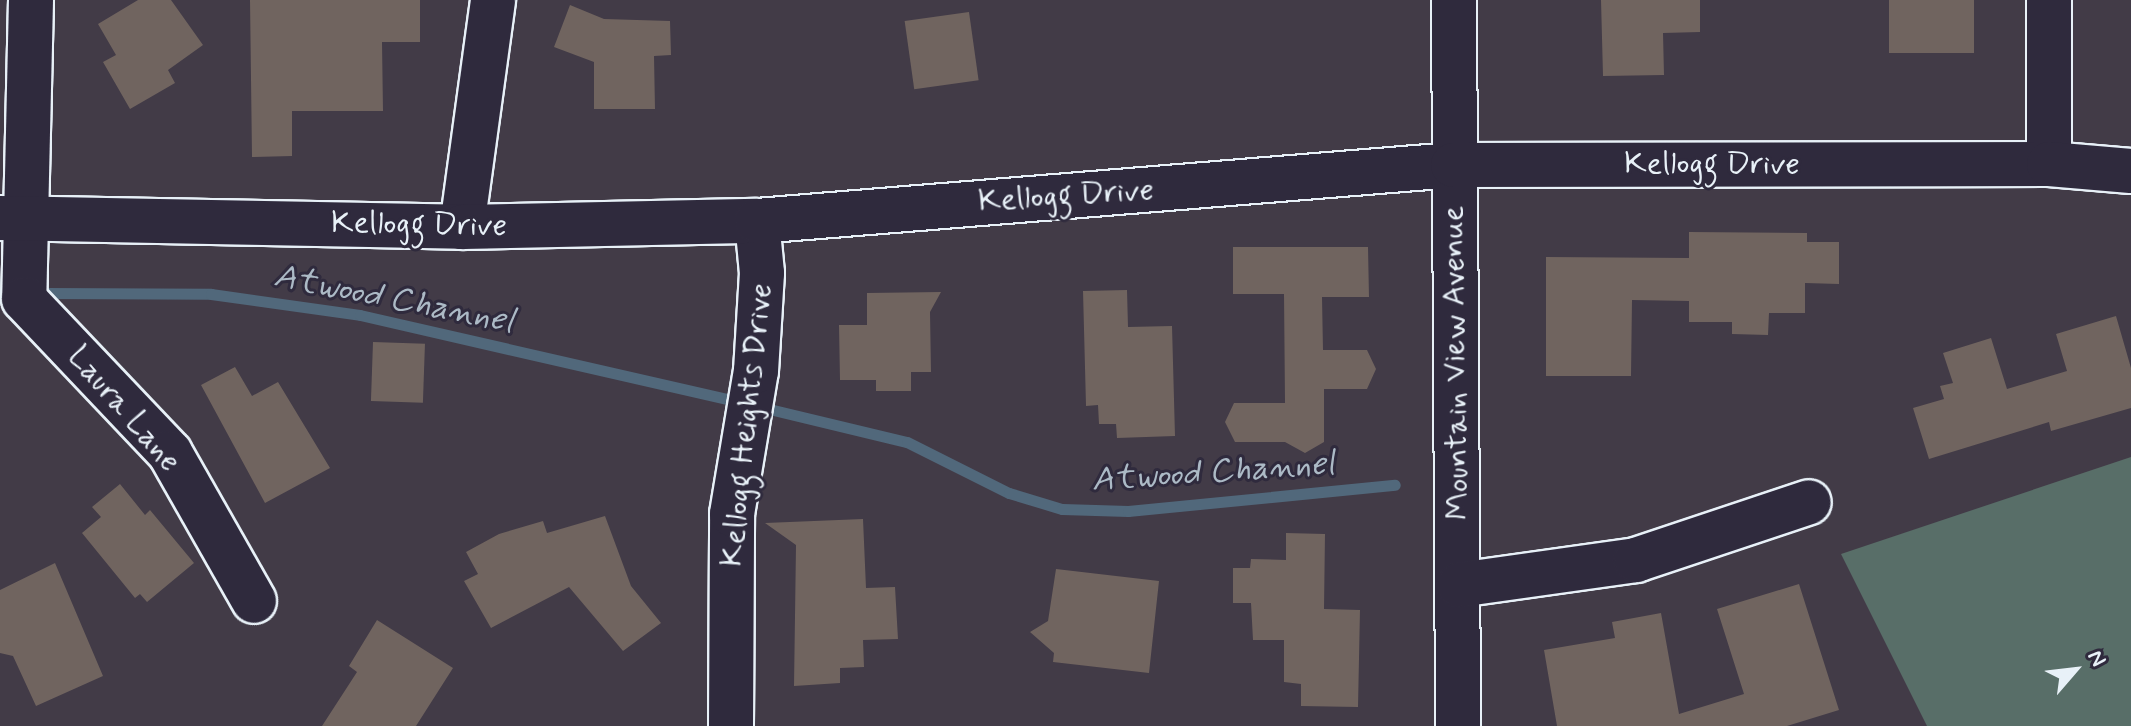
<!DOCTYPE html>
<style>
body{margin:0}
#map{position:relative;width:2131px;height:726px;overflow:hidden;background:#423b47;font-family:Mynerve,sans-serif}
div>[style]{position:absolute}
.green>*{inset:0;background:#586e68}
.stream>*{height:11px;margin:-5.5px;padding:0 5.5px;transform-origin:5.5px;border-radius:5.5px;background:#51687b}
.building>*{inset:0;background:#70645f;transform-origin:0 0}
.roads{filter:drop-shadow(2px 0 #e8f1f8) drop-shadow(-2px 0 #e8f1f8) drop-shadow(0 2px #e8f1f8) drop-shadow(0 -2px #e8f1f8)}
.minor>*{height:44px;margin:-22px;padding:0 22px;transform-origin:22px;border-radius:22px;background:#2f2a3d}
.major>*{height:44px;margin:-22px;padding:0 22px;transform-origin:22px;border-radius:22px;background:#2f2a3d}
span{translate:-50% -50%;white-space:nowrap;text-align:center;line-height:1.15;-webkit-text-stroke:6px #2f2a3d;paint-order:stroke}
.street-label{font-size:32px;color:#e8f1f8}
.water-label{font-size:34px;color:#acbac6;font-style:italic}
.north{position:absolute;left:2035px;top:630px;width:80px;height:80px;-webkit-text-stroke:6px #2f2a3d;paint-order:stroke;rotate:62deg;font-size:22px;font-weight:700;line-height:32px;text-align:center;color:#e8f1f8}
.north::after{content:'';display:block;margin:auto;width:28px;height:36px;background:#e8f1f8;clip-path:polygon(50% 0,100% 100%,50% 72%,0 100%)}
</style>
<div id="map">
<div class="green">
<div style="clip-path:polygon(2131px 457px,2131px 726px,1927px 726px,1841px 554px)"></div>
</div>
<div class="stream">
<div style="left:45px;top:293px;width:166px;rotate:0.3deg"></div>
<div style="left:211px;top:294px;width:150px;rotate:8deg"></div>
<div style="left:360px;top:315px;width:377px;rotate:12.9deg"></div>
<div style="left:765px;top:408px;width:146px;rotate:13.5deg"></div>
<div style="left:907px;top:442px;width:114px;rotate:26.6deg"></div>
<div style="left:1009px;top:493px;width:55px;rotate:16.8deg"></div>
<div style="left:1062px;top:509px;width:66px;rotate:1.7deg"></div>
<div style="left:1128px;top:511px;width:268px;rotate:-5.6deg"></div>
</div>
<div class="building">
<div style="clip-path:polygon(138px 0,171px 0,203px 45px,168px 70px,175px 83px,130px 109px,103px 62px,116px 55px,98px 24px)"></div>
<div style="clip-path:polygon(250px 0,420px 0,420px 42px,382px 42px,383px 111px,292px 111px,292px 156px,252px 157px)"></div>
<div style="clip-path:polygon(1601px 0,1700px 0,1700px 32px,1663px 33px,1664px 75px,1603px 76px)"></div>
<div style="left:1889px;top:0;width:85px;height:53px"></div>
<div style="clip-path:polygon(570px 5px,604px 19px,670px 21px,671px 55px,654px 56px,655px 109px,594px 109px,594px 62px,554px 47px)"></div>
<div style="left:969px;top:12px;width:69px;height:65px;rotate:82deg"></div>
<div style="clip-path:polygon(1689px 232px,1807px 233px,1807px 242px,1839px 242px,1839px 284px,1805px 283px,1805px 313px,1769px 313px,1768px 335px,1732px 334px,1732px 322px,1689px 322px,1689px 301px,1632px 300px,1631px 376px,1546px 376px,1546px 257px,1689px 258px)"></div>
<div style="clip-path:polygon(1233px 247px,1368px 247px,1369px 297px,1322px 297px,1323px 350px,1367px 350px,1376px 369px,1367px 389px,1324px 389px,1324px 442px,1305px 453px,1285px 442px,1235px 442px,1225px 422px,1234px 403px,1285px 403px,1284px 294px,1233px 294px)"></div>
<div style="clip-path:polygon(1127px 290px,1128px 327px,1172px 326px,1175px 436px,1117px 438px,1116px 424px,1099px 424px,1098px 405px,1086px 406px,1083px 291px)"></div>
<div style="clip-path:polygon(941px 292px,930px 312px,931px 372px,911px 372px,911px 391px,876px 391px,876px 380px,840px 380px,839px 325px,867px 325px,867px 293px)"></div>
<div style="clip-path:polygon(2116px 316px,2131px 368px,2131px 408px,2051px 431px,2049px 422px,1929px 459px,1913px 408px,1944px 399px,1940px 386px,1953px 383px,1943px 353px,1991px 338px,2007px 389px,2067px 371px,2056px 334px)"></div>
<div style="left:373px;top:342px;width:52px;height:59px;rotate:2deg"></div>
<div style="clip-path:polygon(235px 367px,252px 396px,278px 382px,330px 468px,265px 503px,201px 385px)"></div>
<div style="clip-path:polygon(120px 484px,145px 515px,150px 510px,194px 563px,147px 602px,140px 594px,135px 598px,82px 533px,101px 517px,92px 507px)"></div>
<div style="clip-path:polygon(605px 516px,631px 586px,661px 623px,623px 651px,569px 587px,491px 628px,464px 581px,478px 574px,466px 552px,499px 534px,543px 521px,547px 533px)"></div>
<div style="clip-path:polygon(863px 519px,866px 588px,895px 587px,898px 639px,863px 640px,864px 667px,840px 668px,840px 683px,794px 686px,796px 545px,765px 523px)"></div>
<div style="clip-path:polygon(1286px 533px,1325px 534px,1324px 609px,1360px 610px,1358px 707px,1301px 706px,1301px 684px,1284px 682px,1284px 640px,1253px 640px,1251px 603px,1233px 603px,1233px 568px,1250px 568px,1251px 559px,1286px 560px)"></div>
<div style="clip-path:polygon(55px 563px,103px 676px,36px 706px,13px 656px,0 653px,0 590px)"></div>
<div style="clip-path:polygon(1056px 569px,1159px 581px,1149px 673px,1053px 662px,1054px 653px,1030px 632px,1048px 621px)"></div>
<div style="clip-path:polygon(1799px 584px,1839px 710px,1787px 726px,1557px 726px,1544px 650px,1615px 638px,1612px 622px,1661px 613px,1679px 714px,1744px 694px,1717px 609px)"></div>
<div style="clip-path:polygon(377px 620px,453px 668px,416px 726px,322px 726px,357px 672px,349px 666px)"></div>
</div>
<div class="roads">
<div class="minor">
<div style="left:31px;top:0;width:299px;rotate:91.3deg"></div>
<div style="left:24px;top:299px;width:212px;rotate:46.5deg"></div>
<div style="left:170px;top:453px;width:170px;rotate:60.4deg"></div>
<div style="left:1454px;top:0;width:726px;rotate:89.68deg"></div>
<div style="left:2049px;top:0;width:164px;rotate:90deg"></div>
<div style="left:462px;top:227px;width:229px;rotate:-82.2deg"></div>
<div style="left:1459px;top:585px;width:179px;rotate:-8deg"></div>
<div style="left:1636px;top:560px;width:182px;rotate:-18.5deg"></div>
<div style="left:731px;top:726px;width:212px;rotate:-89.7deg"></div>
<div style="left:732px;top:514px;width:145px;rotate:-80.5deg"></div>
<div style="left:756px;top:371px;width:98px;rotate:-86.5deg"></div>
<div style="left:762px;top:273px;width:52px;rotate:-95.5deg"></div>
</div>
<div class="major">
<div style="left:0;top:218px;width:462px;rotate:1.1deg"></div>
<div style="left:462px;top:227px;width:295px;rotate:-1.2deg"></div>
<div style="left:757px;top:221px;width:698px;rotate:-4.6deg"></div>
<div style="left:1453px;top:165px;width:596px;rotate:-0.1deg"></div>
<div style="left:2049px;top:164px;width:82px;rotate:4.9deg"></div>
</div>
</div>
<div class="street-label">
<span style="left:1712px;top:164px">Kellogg Drive</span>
<span style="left:1066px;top:196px;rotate:-4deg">Kellogg Drive</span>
<span style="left:419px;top:225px;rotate:1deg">Kellogg Drive</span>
<span style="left:1456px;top:363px;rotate:-91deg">Mountain View Avenue</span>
<span style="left:124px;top:409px;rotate:49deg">Laura Lane</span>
<span style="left:747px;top:425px;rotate:-84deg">Kellogg Heights Drive</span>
</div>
<div class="water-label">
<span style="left:394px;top:299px;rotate:11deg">Atwood Channel</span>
<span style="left:1213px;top:472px;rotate:-4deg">Atwood Channel</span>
</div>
<div class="north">N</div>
</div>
